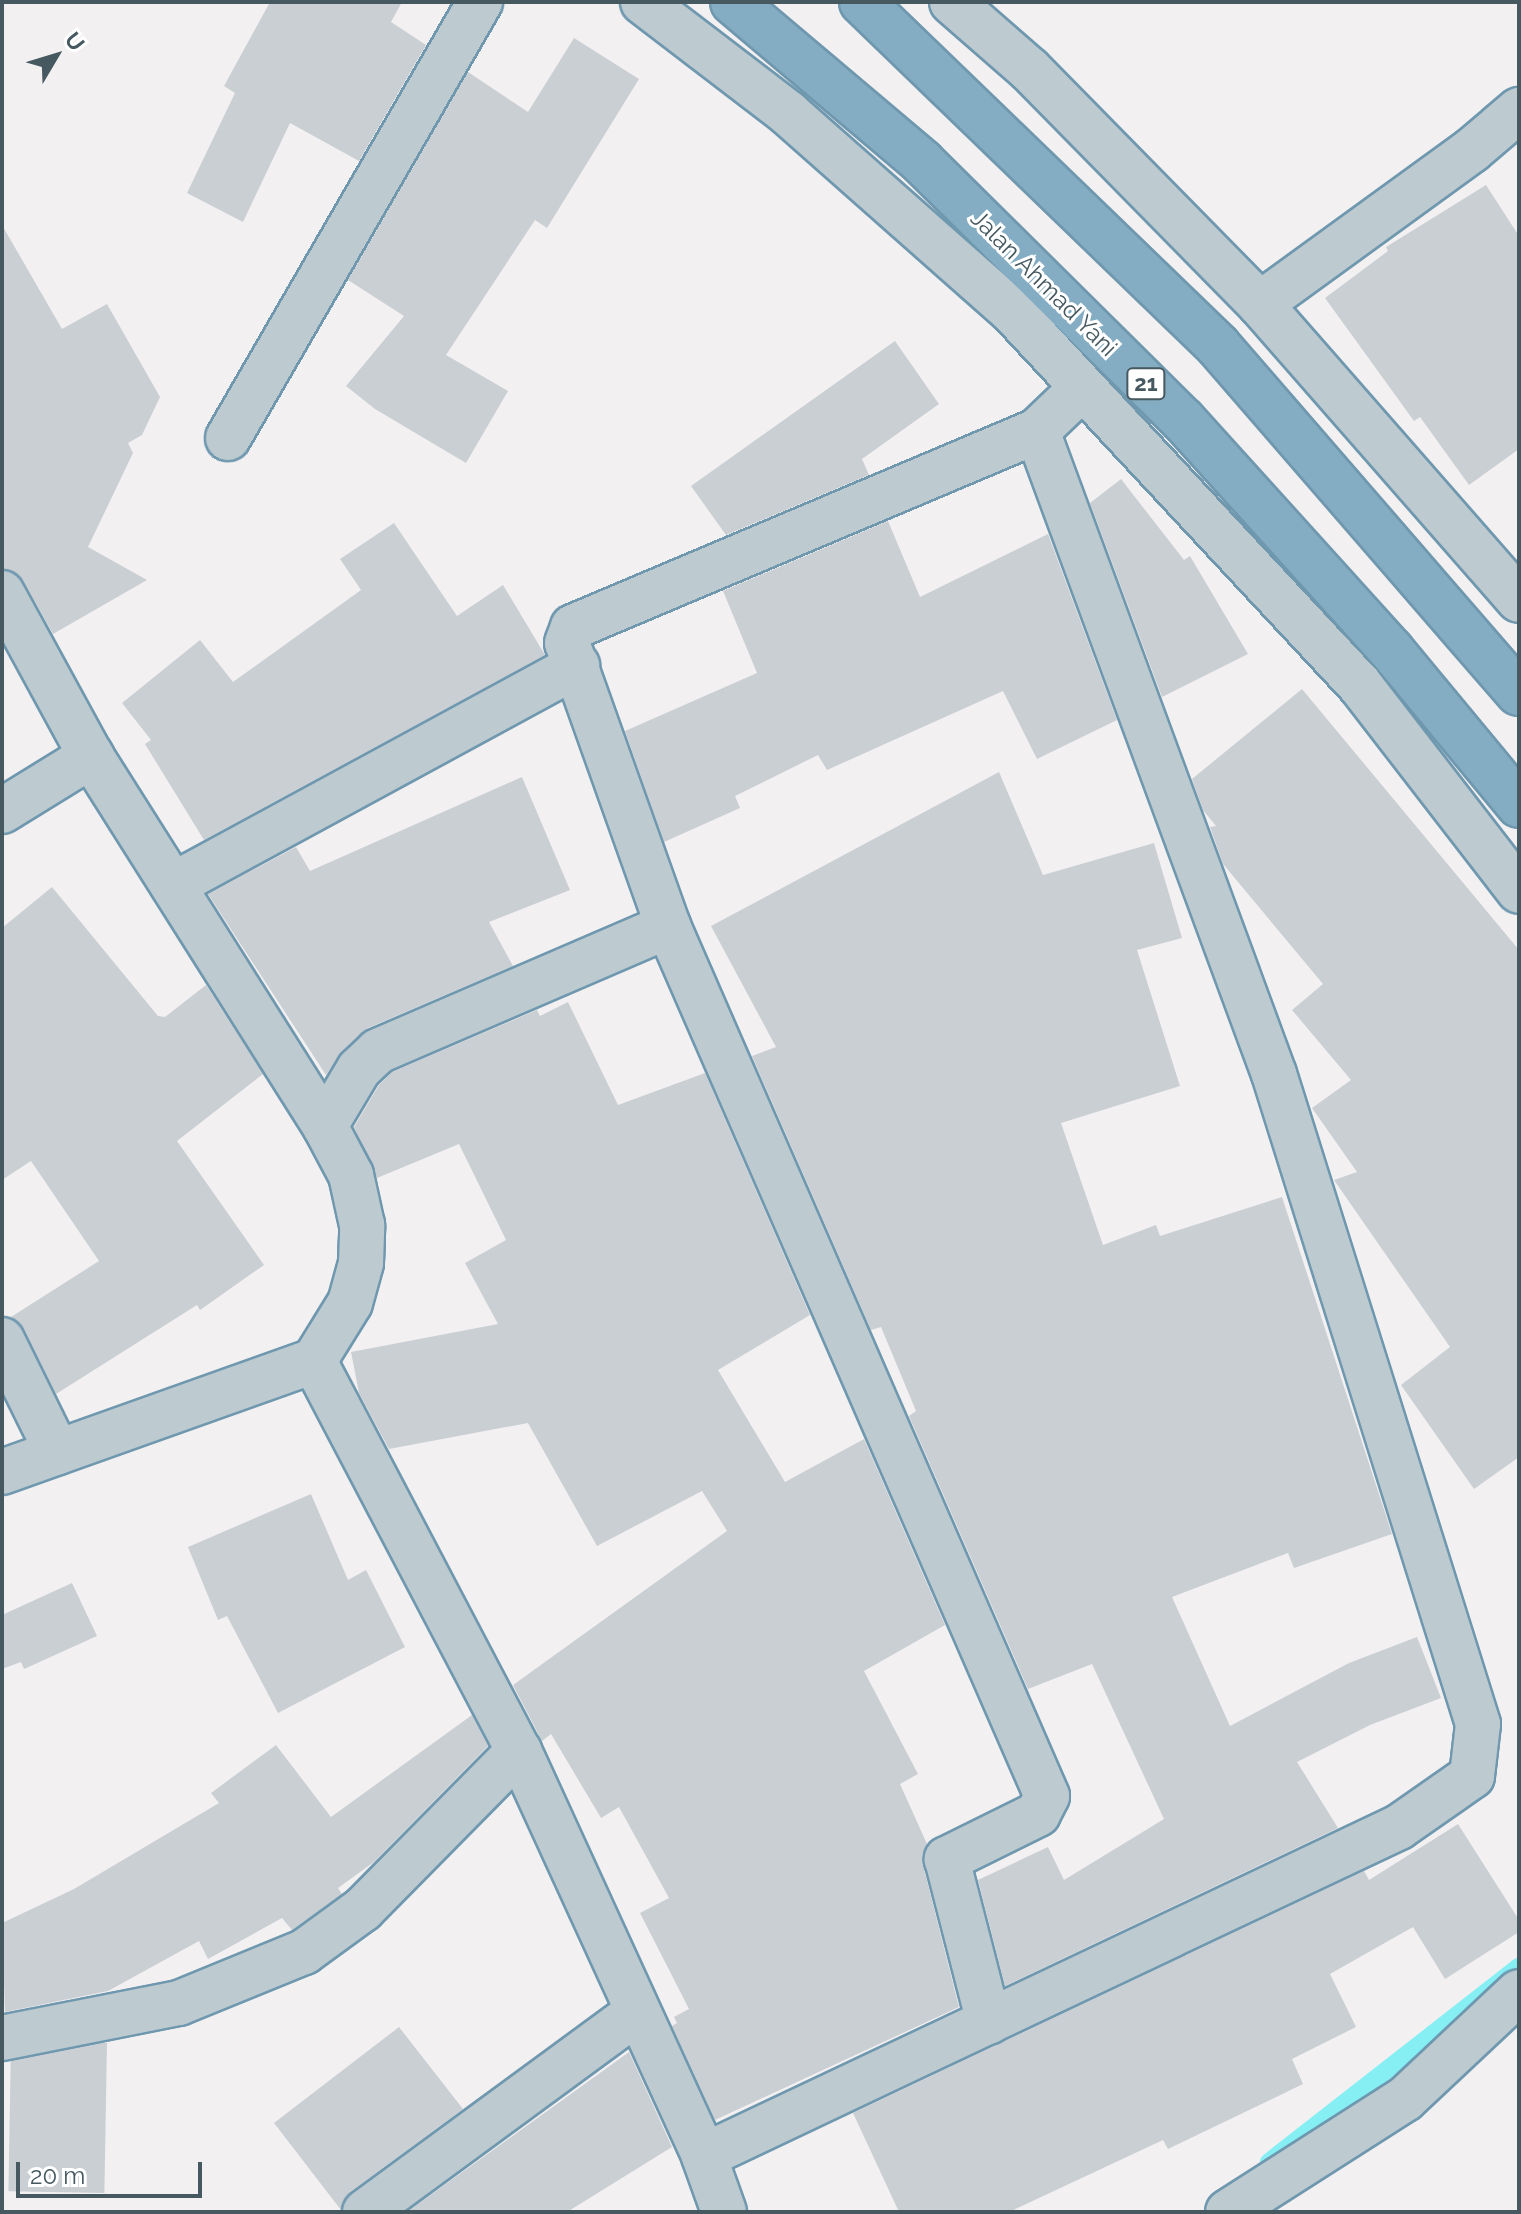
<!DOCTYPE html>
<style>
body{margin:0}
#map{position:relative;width:1521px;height:2214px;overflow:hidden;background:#f3f0f1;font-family:Raleway,sans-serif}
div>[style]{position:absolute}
.stream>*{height:18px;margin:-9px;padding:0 9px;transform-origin:9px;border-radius:9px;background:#85eff4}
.building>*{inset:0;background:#cacfd3;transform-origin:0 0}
.roads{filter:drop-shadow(2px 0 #6f98af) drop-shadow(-2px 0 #6f98af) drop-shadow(0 2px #6f98af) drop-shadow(0 -2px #6f98af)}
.minor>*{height:44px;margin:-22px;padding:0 22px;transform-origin:22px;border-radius:22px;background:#bdcbd1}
.highway>*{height:44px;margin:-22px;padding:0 22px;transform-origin:22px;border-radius:22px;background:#84adc3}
span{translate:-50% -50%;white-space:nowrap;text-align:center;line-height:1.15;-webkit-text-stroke:6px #fff;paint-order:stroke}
.shield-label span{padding:2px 6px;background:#fff;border:2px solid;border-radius:6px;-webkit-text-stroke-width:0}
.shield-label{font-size:22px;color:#465860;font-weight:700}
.street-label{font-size:24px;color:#465860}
.frame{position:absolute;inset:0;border:4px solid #465860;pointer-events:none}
.north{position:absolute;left:16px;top:16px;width:80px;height:80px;-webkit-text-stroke:6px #fff;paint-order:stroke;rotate:52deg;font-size:22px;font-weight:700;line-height:32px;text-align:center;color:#465860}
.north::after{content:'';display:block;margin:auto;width:28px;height:36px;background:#465860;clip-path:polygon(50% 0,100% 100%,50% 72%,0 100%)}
.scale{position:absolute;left:16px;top:2162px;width:186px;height:36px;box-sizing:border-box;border:4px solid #465860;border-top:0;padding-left:10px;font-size:24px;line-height:28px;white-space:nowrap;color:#465860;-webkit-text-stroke:6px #fff;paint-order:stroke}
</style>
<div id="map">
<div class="stream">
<div style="left:1269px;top:2162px;width:317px;rotate:-38deg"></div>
</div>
<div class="building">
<div style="clip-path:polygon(270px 2px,402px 2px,391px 22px,426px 45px,359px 161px,290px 123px,243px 222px,187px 193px,235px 93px,224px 86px)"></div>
<div style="clip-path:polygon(574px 38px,639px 79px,547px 228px,535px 220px,446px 355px,508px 391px,466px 463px,375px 409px,346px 386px,404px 316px,348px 280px,468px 72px,528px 112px)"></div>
<div style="clip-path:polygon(1486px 185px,1519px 236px,1519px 449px,1469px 485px,1420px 417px,1414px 421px,1325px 298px,1388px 251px,1386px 247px)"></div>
<div style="clip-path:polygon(2px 225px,62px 329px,107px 304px,160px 397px,142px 435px,128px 443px,133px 453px,88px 547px,147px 580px,53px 634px,23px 580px,2px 568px)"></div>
<div style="clip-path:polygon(895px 341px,939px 404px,862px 459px,869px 475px,726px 535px,691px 486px)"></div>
<div style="clip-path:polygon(1121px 479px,1184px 560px,1190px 556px,1248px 654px,1162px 697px,1090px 503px)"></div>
<div style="clip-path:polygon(888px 521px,920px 597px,1048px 534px,1117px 720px,1037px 759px,1003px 691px,827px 770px,818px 755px,735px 796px,740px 808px,664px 842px,625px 731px,757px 673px,723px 591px)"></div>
<div style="clip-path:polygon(394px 523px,457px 616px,503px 585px,545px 655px,204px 840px,145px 744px,151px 740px,122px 703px,200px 640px,233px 682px,361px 590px,340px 559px)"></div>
<div style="clip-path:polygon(1302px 689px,1519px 950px,1519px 1457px,1474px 1489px,1401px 1385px,1450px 1347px,1334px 1180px,1357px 1172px,1312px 1108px,1351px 1080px,1292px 1010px,1323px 984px,1223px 864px,1210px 827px,1216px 826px,1203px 810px,1192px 779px)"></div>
<div style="clip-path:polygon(999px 772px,1043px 875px,1154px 843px,1182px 938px,1137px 950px,1180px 1086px,1061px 1123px,1103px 1245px,1156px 1225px,1160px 1236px,1282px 1197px,1392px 1534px,1294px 1568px,1288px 1553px,1172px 1597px,1230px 1726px,1349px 1663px,1417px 1637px,1441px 1698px,1370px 1725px,1297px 1762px,1338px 1828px,1005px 1986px,978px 1880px,1048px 1847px,1064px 1880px,1164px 1819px,1092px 1664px,1028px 1689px,909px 1416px,916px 1411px,881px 1327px,871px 1330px,752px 1056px,776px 1047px,711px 926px)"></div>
<div style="clip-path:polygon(522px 777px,570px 890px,489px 922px,513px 966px,368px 1028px,342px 1051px,326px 1075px,208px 894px,296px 847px,310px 871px)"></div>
<div style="clip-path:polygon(52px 887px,158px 1016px,165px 1017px,206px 985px,263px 1074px,177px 1141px,264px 1265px,200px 1310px,197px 1305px,56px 1394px,24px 1329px,11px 1317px,99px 1261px,31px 1161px,2px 1180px,2px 928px)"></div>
<div style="clip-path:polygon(568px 1002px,618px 1105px,705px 1073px,810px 1315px,718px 1370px,785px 1482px,864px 1439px,945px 1625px,864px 1671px,918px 1774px,900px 1784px,927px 1844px,923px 1865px,959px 2007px,715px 2120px,672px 2026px,677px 2023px,674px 2017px,689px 2009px,640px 1913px,669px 1898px,619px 1807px,601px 1818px,551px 1734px,542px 1741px,513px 1685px,727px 1531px,702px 1491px,597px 1546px,528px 1423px,389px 1449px,359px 1393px,351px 1352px,498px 1324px,465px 1263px,506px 1240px,459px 1144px,377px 1178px,354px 1127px,379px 1085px,392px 1072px,537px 1010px,540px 1016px)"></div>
<div style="clip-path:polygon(311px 1494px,348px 1580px,366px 1570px,405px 1647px,278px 1713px,227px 1616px,218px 1620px,188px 1547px)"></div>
<div style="clip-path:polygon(72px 1583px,97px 1636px,24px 1669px,21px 1662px,2px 1669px,2px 1615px)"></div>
<div style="clip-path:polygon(472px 1715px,488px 1746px,374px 1862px,338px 1888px,342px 1894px,292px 1930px,282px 1918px,208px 1959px,199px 1941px,108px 1991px,5px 2012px,2px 1923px,74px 1889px,219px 1803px,211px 1793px,276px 1745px,331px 1817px)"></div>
<div style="clip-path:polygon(1458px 1824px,1519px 1920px,1519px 1932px,1445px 1979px,1413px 1927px,1330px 1974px,1356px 2027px,1292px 2059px,1303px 2084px,1168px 2149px,1163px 2140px,1009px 2212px,899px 2212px,853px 2113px,1364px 1871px,1369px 1880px)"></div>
<div style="clip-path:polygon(399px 2027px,463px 2109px,350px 2192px,341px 2210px,274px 2123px)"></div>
<div style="left:107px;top:2043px;width:150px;height:96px;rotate:91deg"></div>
<div style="clip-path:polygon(629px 2052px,672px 2147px,567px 2212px,407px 2212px)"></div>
</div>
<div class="roads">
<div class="minor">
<div style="left:643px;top:2px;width:183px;rotate:37.4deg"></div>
<div style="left:788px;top:113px;width:298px;rotate:41.5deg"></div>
<div style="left:1011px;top:310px;width:512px;rotate:47.06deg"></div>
<div style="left:1360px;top:685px;width:260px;rotate:52.3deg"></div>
<div style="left:952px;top:2px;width:103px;rotate:41.1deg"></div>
<div style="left:1030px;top:70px;width:328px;rotate:45.5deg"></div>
<div style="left:1260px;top:304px;width:393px;rotate:48.8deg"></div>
<div style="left:1260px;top:304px;width:262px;rotate:-36deg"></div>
<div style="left:1472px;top:150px;width:62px;rotate:-40.4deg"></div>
<div style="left:228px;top:438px;width:504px;rotate:-59.97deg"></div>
<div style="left:2px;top:593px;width:186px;rotate:61.4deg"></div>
<div style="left:91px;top:756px;width:438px;rotate:57.7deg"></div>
<div style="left:2px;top:811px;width:105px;rotate:-31.7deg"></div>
<div style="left:173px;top:885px;width:460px;rotate:-28.5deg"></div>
<div style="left:668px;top:926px;width:949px;rotate:66.46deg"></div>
<div style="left:1047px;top:1796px;width:20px;rotate:117deg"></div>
<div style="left:1038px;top:1814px;width:102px;rotate:153.7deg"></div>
<div style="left:947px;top:1859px;width:168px;rotate:75.6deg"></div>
<div style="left:2px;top:1340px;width:125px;rotate:63.8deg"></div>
<div style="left:314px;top:1361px;width:441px;rotate:62.3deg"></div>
<div style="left:519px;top:1751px;width:445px;rotate:65.4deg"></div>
<div style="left:704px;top:2156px;width:769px;rotate:-25.33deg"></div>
<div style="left:1399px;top:1827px;width:89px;rotate:-34.9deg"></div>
<div style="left:1472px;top:1776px;width:52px;rotate:-83.4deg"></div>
<div style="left:1478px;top:1724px;width:681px;rotate:-107.42deg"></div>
<div style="left:1274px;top:1074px;width:685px;rotate:-110.23deg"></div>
<div style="left:1037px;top:431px;width:62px;rotate:-43.7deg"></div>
<div style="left:2px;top:1472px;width:331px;rotate:-19.6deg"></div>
<div style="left:314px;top:1361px;width:68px;rotate:-58.2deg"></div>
<div style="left:350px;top:1303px;width:41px;rotate:-74.6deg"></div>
<div style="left:361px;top:1263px;width:38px;rotate:-88deg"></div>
<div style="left:362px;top:1225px;width:51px;rotate:-102.4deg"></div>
<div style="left:351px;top:1175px;width:55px;rotate:-118deg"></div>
<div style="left:325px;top:1126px;width:66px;rotate:-59.2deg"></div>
<div style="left:359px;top:1069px;width:26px;rotate:-43deg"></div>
<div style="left:378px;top:1051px;width:316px;rotate:-23.3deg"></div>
<div style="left:668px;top:926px;width:300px;rotate:-109.6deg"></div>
<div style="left:567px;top:643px;width:17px;rotate:-69deg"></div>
<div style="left:573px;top:627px;width:504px;rotate:-22.9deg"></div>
<div style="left:2px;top:2038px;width:180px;rotate:-11.2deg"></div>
<div style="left:179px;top:2003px;width:135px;rotate:-22.2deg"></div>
<div style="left:304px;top:1952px;width:73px;rotate:-36.1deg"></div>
<div style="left:363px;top:1909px;width:222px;rotate:-45.4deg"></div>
<div style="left:704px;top:2156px;width:59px;rotate:70.3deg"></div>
<div style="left:365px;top:2212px;width:335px;rotate:-36.3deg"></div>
<div style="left:1228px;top:2212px;width:210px;rotate:-32.6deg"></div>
<div style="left:1405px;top:2099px;width:156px;rotate:-43.2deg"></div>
</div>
<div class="highway">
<div style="left:733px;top:2px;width:248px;rotate:40.2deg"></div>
<div style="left:922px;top:162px;width:367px;rotate:44.7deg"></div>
<div style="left:1183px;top:420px;width:310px;rotate:47.9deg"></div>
<div style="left:1391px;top:650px;width:201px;rotate:50.4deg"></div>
<div style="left:862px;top:2px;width:495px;rotate:44deg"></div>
<div style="left:1218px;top:346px;width:459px;rotate:49.1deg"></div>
</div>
</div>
<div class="shield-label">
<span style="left:1146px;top:384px">21</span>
</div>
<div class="street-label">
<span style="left:1044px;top:283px;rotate:45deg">Jalan Ahmad Yani</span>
</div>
<div class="frame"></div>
<div class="north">U</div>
<div class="scale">20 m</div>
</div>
